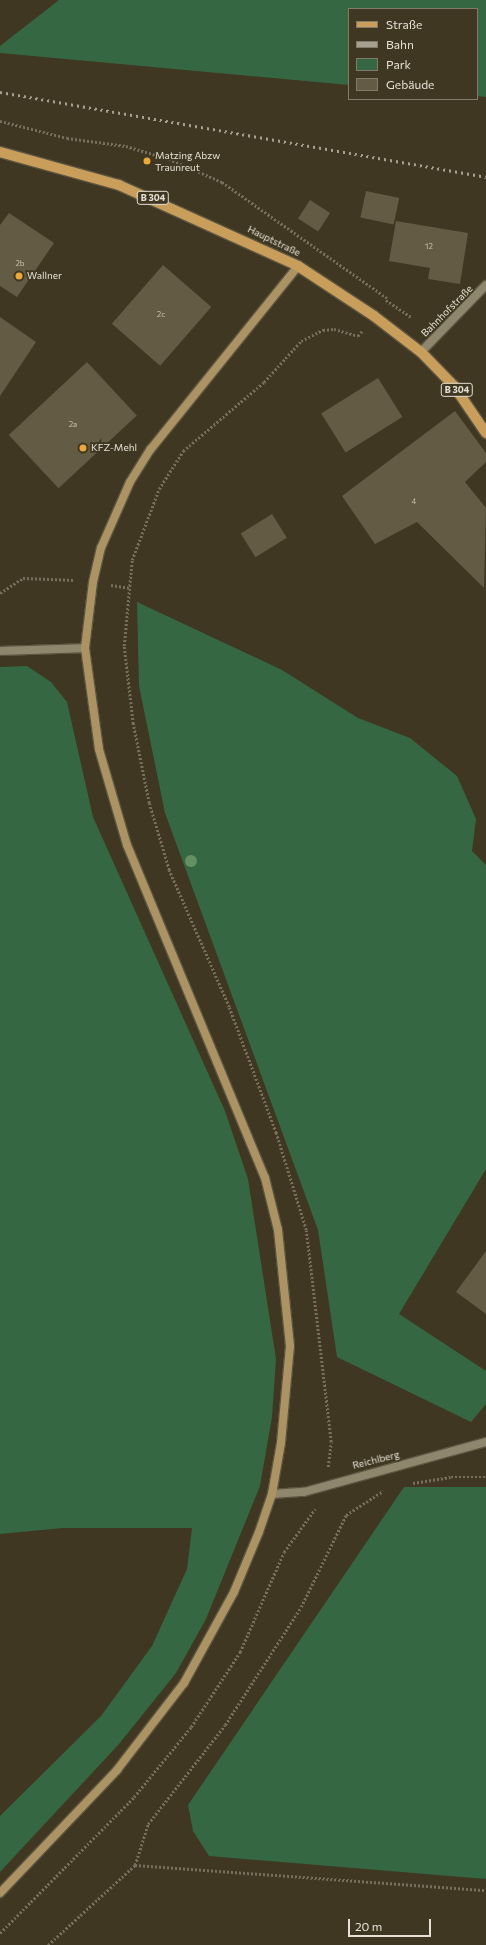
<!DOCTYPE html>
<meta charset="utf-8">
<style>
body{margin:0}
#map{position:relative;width:486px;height:1945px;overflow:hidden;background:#3f3721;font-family:Commissioner,sans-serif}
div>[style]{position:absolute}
.green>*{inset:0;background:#356742}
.building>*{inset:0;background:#635b43;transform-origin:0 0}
.path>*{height:2.5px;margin-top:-1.25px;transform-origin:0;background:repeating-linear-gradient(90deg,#766f5c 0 2px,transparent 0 4px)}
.roads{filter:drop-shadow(1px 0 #5c5541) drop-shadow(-1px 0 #5c5541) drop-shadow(0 1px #5c5541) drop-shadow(0 -1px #5c5541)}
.minor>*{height:8px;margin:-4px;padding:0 4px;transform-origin:4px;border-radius:4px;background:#8f876d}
.secondary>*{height:8px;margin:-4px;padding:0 4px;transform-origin:4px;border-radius:4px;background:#ac9363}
.primary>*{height:10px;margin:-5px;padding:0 5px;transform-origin:5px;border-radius:5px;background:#c99e5a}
.rail>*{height:3px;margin-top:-1.5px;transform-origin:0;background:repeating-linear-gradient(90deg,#a6a090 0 2px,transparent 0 6px)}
.trees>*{width:12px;height:12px;margin:-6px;border-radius:50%;background:#659062}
.dots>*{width:11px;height:11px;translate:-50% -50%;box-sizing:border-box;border:2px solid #3f3721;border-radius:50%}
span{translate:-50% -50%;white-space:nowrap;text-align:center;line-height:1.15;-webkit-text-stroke:3.5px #3f3721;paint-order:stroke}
.number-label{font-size:8px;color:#c5c0b0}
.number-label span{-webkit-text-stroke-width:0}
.shield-label span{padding:1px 3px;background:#3f3721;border:1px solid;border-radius:3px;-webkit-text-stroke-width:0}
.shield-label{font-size:9px;color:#e6e1d4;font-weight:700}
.poi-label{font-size:10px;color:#e6e1d4}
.left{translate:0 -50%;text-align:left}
.street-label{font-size:10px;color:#e6e1d4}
.legend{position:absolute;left:348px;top:8px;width:130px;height:92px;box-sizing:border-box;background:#3f3721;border:1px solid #827b69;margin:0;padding:5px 7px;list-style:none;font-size:12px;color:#e6e1d4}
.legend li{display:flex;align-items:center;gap:8px;height:20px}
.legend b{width:20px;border:1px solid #827b69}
.scale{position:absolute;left:348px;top:1919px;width:83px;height:18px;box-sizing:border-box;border:2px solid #e6e1d4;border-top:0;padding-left:5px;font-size:12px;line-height:14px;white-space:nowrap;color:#e6e1d4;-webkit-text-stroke:3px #3f3721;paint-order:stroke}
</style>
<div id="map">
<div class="green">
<div style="clip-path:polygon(59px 0,486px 0,486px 97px,477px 96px,477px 9px,349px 9px,349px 85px,0 53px,0 46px)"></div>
<div style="clip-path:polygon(137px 602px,282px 670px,358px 718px,410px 738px,457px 776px,476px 819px,472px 851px,486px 865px,486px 1169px,399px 1314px,486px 1371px,486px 1404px,471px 1422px,337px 1357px,318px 1230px,165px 813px,139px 686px)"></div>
<div style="clip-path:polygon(27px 666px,51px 682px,67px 702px,93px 817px,225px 1111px,248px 1179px,276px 1359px,272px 1417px,260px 1486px,206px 1619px,176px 1673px,119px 1744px,0 1872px,0 1816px,101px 1716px,152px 1646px,187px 1569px,192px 1528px,63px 1528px,0 1534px,0 667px)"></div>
<div style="clip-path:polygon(404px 1487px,486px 1487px,486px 1879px,209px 1856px,193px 1831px,188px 1805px)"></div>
</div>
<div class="building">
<div style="left:366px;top:191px;width:34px;height:27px;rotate:12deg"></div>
<div style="left:310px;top:200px;width:24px;height:22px;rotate:33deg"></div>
<div style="clip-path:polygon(9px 213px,54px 243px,17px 297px,0 286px,0 225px)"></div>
<div style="clip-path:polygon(396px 221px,468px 233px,460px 284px,428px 279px,430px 268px,389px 261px)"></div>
<div style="left:163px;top:265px;width:64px;height:78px;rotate:41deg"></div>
<div style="clip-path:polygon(0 317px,36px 342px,0 396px)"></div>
<div style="left:87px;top:362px;width:73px;height:107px;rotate:47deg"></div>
<div style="left:378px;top:378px;width:46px;height:67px;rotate:58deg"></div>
<div style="clip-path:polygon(455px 411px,486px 453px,486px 462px,465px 482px,486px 508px,484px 588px,417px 522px,375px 544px,342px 496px)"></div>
<div style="left:272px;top:514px;width:28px;height:37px;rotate:58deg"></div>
<div style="clip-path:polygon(486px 1251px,486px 1314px,456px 1292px)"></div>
</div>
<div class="path">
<div style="left:0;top:121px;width:69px;rotate:14.2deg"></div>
<div style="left:67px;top:138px;width:60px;rotate:7.7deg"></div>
<div style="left:126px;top:146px;width:45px;rotate:16.8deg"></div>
<div style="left:169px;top:159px;width:58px;rotate:23.5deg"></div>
<div style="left:222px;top:182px;width:202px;rotate:35.1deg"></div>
<div style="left:386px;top:300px;width:30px;rotate:34deg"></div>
<div style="left:111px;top:585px;width:18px;rotate:9deg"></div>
<div style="left:0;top:593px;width:27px;rotate:-33deg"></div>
<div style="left:23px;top:578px;width:52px;rotate:2.2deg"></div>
<div style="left:328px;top:1467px;width:25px;rotate:-83deg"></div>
<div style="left:331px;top:1442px;width:213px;rotate:-96.7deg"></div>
<div style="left:306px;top:1230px;width:102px;rotate:-107.2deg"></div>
<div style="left:276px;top:1133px;width:134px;rotate:-110.5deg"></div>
<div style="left:229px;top:1007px;width:150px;rotate:-113.7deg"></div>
<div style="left:169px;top:870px;width:70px;rotate:-106.6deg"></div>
<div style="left:149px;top:803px;width:81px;rotate:-101.4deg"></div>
<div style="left:133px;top:724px;width:79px;rotate:-96.6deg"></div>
<div style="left:124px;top:646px;width:86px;rotate:-84.7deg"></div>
<div style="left:132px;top:560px;width:76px;rotate:-69.2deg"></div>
<div style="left:159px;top:489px;width:45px;rotate:-57.7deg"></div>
<div style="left:183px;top:451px;width:106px;rotate:-40.4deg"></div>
<div style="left:264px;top:382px;width:55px;rotate:-47.9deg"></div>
<div style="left:301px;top:341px;width:25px;rotate:-27deg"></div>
<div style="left:323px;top:330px;width:11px;rotate:-5deg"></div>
<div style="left:334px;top:329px;width:25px;rotate:16deg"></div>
<div style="left:358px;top:336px;width:6px;rotate:-51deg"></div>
<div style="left:413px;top:1483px;width:38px;rotate:-9deg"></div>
<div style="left:451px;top:1477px;width:35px"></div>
<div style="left:135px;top:1865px;width:43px;rotate:-72.4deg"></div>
<div style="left:148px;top:1824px;width:125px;rotate:-52.1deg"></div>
<div style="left:225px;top:1725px;width:140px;rotate:-57.2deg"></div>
<div style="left:301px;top:1607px;width:102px;rotate:-63.9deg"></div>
<div style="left:346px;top:1515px;width:44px;rotate:-33deg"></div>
<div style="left:0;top:1933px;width:191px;rotate:-45.4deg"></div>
<div style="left:134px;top:1797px;width:90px;rotate:-50.8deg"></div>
<div style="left:191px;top:1727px;width:90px;rotate:-56.8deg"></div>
<div style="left:240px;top:1652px;width:109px;rotate:-66.3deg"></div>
<div style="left:284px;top:1552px;width:53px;rotate:-54.2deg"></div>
<div style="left:48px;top:1945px;width:118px;rotate:-42.6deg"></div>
<div style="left:135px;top:1865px;width:352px;rotate:4.1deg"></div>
</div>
<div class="roads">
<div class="minor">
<div style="left:421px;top:352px;width:93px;rotate:-45.9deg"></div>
<div style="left:0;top:651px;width:85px;rotate:-2deg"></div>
<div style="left:272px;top:1494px;width:32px;rotate:-4deg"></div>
<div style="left:304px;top:1492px;width:189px;rotate:-15.4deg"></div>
</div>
<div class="secondary">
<div style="left:0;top:1893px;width:170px;rotate:-46.4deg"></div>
<div style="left:117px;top:1770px;width:110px;rotate:-52.4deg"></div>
<div style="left:184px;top:1683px;width:104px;rotate:-61.2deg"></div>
<div style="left:234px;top:1592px;width:65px;rotate:-67.4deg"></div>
<div style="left:259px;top:1532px;width:40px;rotate:-71.1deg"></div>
<div style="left:272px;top:1494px;width:52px;rotate:-80deg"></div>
<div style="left:281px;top:1443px;width:97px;rotate:-84.7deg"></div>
<div style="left:290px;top:1346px;width:117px;rotate:-95.9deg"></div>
<div style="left:278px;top:1230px;width:54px;rotate:-104deg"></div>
<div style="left:265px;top:1178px;width:360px;rotate:-112.5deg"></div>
<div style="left:127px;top:845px;width:100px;rotate:-106.3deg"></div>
<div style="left:99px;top:749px;width:102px;rotate:-97.9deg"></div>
<div style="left:85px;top:648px;width:66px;rotate:-83.1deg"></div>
<div style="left:93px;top:582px;width:35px;rotate:-77deg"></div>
<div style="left:101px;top:548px;width:72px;rotate:-66.3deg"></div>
<div style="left:130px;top:482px;width:39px;rotate:-58deg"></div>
<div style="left:151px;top:449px;width:235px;rotate:-51.2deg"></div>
</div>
<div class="primary">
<div style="left:0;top:152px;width:123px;rotate:15.5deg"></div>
<div style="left:119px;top:185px;width:196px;rotate:24.3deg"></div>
<div style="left:298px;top:266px;width:91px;rotate:33.3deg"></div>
<div style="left:374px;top:316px;width:59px;rotate:37.5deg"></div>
<div style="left:421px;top:352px;width:47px;rotate:45.9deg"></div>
<div style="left:454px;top:386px;width:57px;rotate:55.8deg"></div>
</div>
</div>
<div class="rail">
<div style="left:0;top:92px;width:493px;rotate:9.9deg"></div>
</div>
<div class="trees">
<div style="left:191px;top:861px"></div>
</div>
<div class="dots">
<div style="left:147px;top:161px;background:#eda83b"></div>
<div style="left:19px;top:276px;background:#eda83b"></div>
<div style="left:83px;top:448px;background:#eda83b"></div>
</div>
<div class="number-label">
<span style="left:429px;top:247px">12</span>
<span style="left:20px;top:264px">2b</span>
<span style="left:161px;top:315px">2c</span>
<span style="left:73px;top:425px">2a</span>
<span style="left:414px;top:502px">4</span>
</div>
<div class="shield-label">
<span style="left:153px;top:198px">B 304</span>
<span style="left:457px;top:390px">B 304</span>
</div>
<div class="poi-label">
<span class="left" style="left:155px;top:161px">Matzing Abzw<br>Traunreut</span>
<span class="left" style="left:27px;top:276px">Wallner</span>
<span class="left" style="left:91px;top:448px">KFZ-Mehl</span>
</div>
<div class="street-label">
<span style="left:274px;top:241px;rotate:26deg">Hauptstraße</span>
<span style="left:447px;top:311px;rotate:-45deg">Bahnhofstraße</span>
<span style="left:376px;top:1460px;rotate:-14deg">Reichlberg</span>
</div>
<ul class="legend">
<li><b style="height:5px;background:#c99e5a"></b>Straße</li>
<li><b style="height:5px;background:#a6a090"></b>Bahn</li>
<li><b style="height:11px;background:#356742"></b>Park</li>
<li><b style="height:11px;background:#635b43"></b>Gebäude</li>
</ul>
<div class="scale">20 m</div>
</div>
